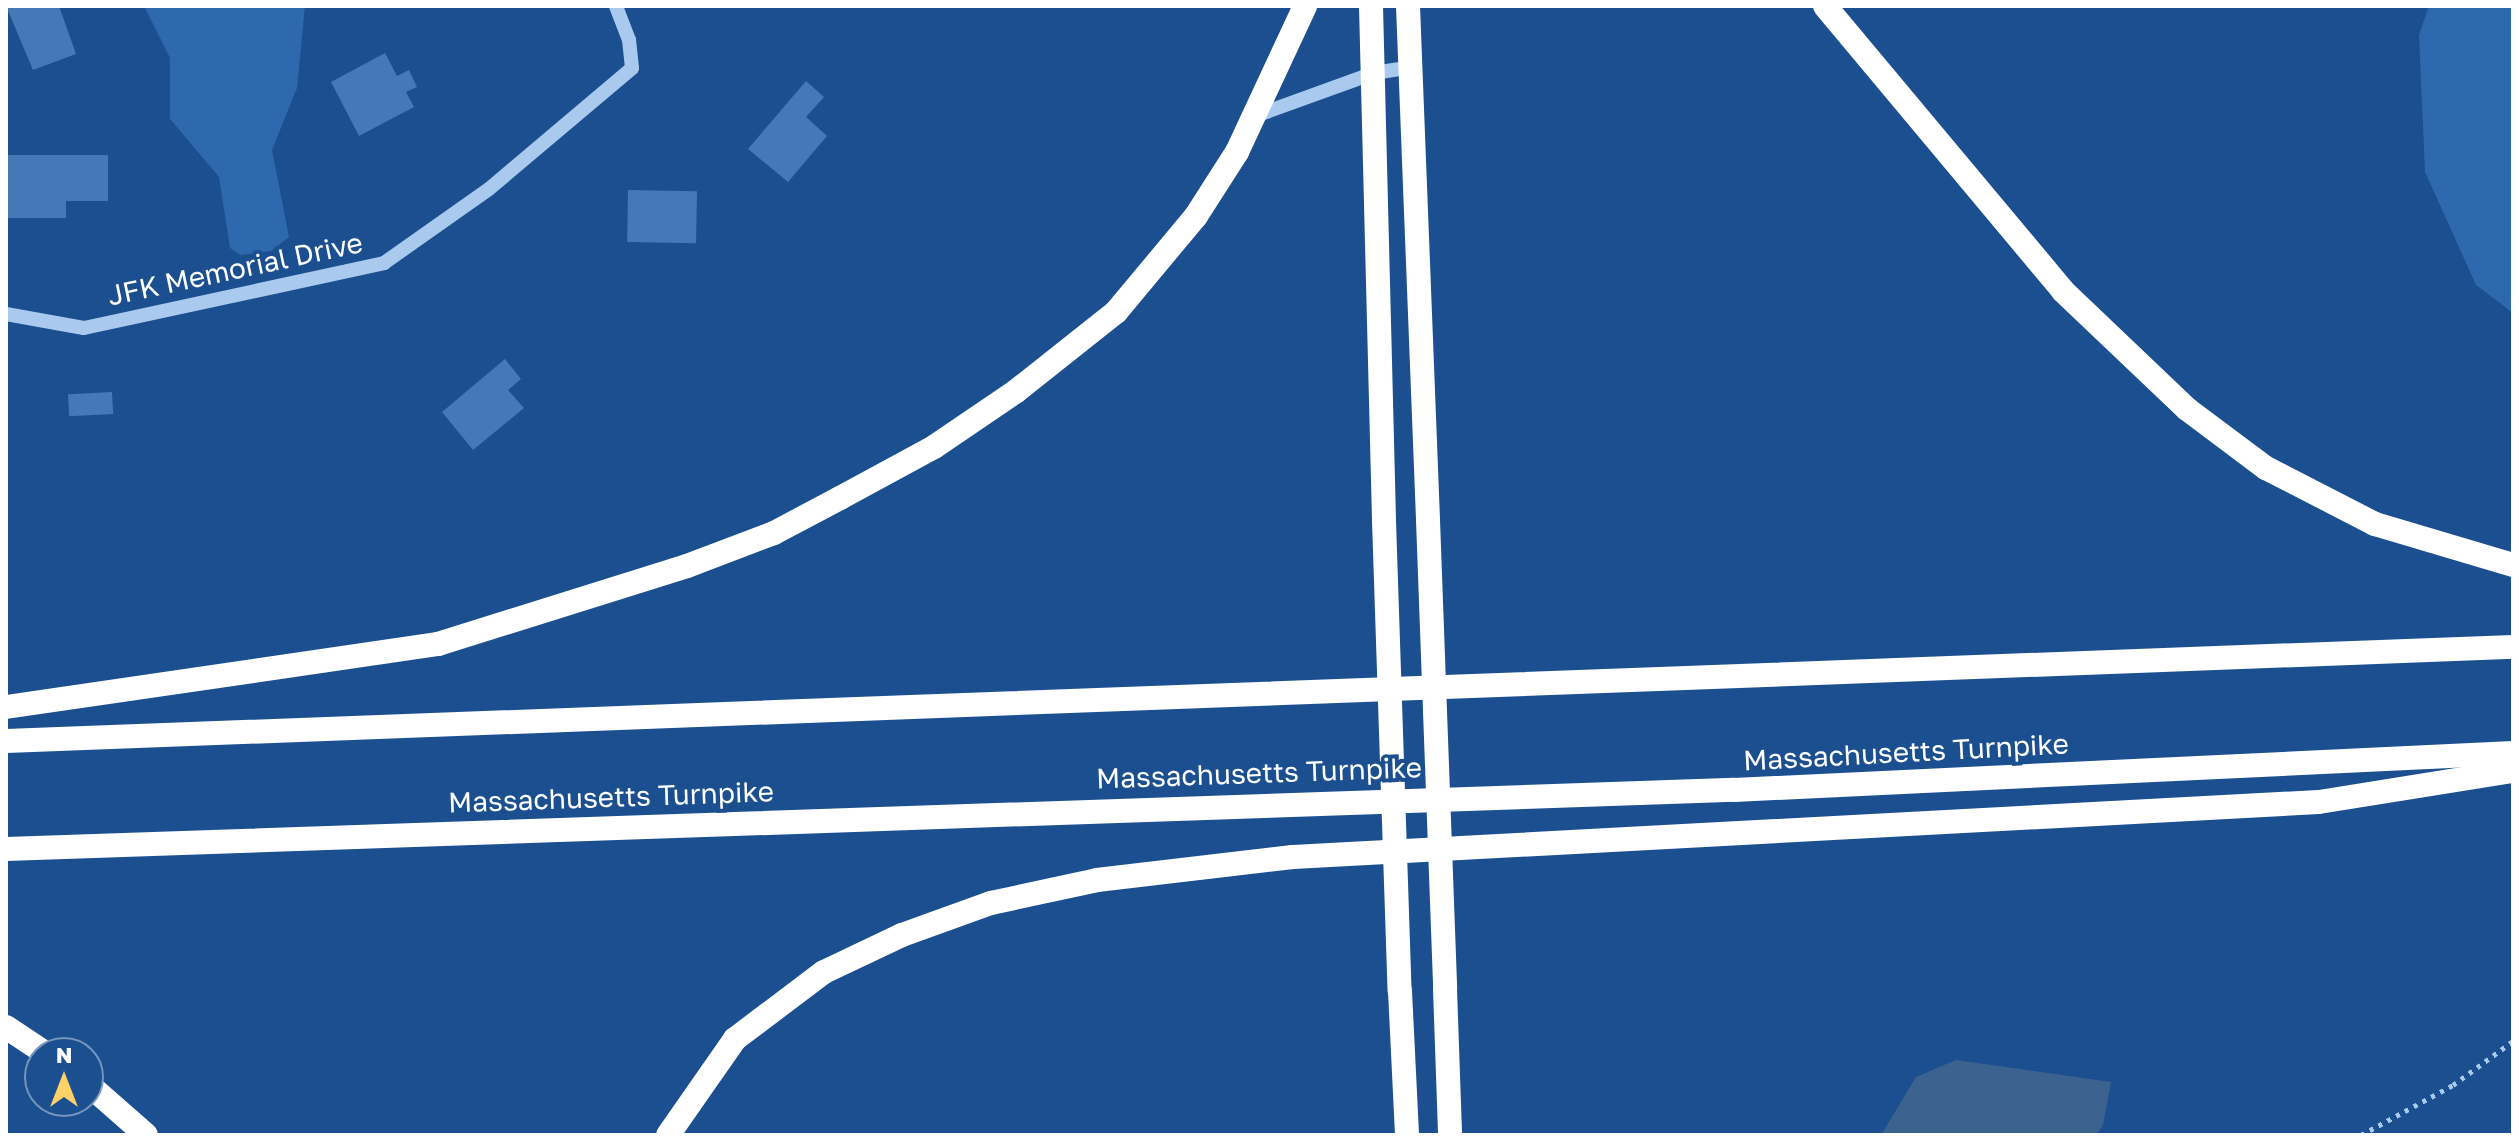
<!DOCTYPE html>
<style>
body{margin:0}
#map{position:relative;width:2519px;height:1141px;overflow:hidden;background:#1b4f8f;font-family:"Golos Text",sans-serif}
div>[style]{position:absolute}
.green>*{inset:0;background:#2e69ad}
.water>*{inset:0;background:#3c6290}
.building>*{inset:0;background:#4478b7;transform-origin:0 0}
.path>*{height:5px;margin-top:-2.5px;transform-origin:0;background:repeating-linear-gradient(90deg,#a9c9ee 0 4px,transparent 0 10px)}
.minor>*{height:14px;margin:-7px;padding:0 7px;transform-origin:7px;border-radius:7px;background:#a9c9ee}
.highway>*{height:24px;margin:-12px;padding:0 12px;transform-origin:12px;border-radius:12px;background:#fff}
.highway-bridge>*{height:24px;margin:-12px;padding:0 12px;transform-origin:12px;border-radius:12px;background:#fff}
span{translate:-50% -50%;white-space:nowrap;text-align:center;line-height:1.15;-webkit-text-stroke:8px #1b4f8f;paint-order:stroke}
.street-label{font-size:28px;color:#fff}
.frame{position:absolute;inset:0;border:8px solid #fff;pointer-events:none}
.north{position:absolute;left:24px;top:1037px;width:80px;height:80px;box-sizing:border-box;background:#1b4f8f;border:2px solid #7695bc;border-radius:50%;rotate:0deg;font-size:22px;font-weight:700;line-height:32px;text-align:center;color:#fff}
.north::after{content:'';display:block;margin:auto;width:28px;height:36px;background:#ffd166;clip-path:polygon(50% 0,100% 100%,50% 72%,0 100%)}
</style>
<div id="map">
<div class="green">
<div style="clip-path:polygon(144px 6px,305px 6px,297px 88px,272px 150px,289px 237px,271px 251px,241px 255px,230px 248px,219px 177px,170px 119px,170px 58px)"></div>
<div style="clip-path:polygon(2429px 6px,2513px 6px,2513px 313px,2476px 285px,2425px 172px,2419px 35px)"></div>
</div>
<div class="water">
<div style="clip-path:polygon(1956px 1060px,2111px 1082px,2103px 1125px,2096px 1135px,1881px 1135px,1916px 1077px)"></div>
</div>
<div class="building">
<div style="clip-path:polygon(6px 6px,59px 6px,76px 54px,33px 70px)"></div>
<div style="clip-path:polygon(385px 53px,397px 76px,409px 70px,417px 87px,406px 92px,414px 107px,359px 136px,331px 82px)"></div>
<div style="clip-path:polygon(806px 81px,824px 97px,806px 117px,827px 136px,788px 182px,748px 149px)"></div>
<div style="clip-path:polygon(8px 155px,108px 155px,108px 201px,66px 201px,66px 218px,8px 218px)"></div>
<div style="left:628px;top:190px;width:69px;height:52px;rotate:1deg"></div>
<div style="clip-path:polygon(505px 359px,521px 379px,508px 390px,524px 408px,473px 450px,442px 412px)"></div>
<div style="left:112px;top:392px;width:22px;height:44px;rotate:87deg"></div>
</div>
<div class="path">
<div style="left:2361px;top:1135px;width:105px;rotate:-28.5deg"></div>
<div style="left:2453px;top:1085px;width:74px;rotate:-36.3deg"></div>
</div>
<div class="minor">
<div style="left:1258px;top:115px;width:123px;rotate:-19.9deg"></div>
<div style="left:1374px;top:73px;width:37px;rotate:-9deg"></div>
<div style="left:6px;top:314px;width:79px;rotate:10.2deg"></div>
<div style="left:84px;top:328px;width:307px;rotate:-12.2deg"></div>
<div style="left:384px;top:263px;width:128px;rotate:-35.2deg"></div>
<div style="left:489px;top:189px;width:187px;rotate:-40.2deg"></div>
<div style="left:632px;top:68px;width:28px;rotate:-96deg"></div>
<div style="left:629px;top:40px;width:36px;rotate:-111deg"></div>
</div>
<div class="highway">
<div style="left:1371px;top:6px;width:515px;rotate:88.55deg"></div>
<div style="left:1408px;top:6px;width:514px;rotate:87.77deg"></div>
<div style="left:1825px;top:6px;width:371px;rotate:50.1deg"></div>
<div style="left:2063px;top:291px;width:171px;rotate:43.6deg"></div>
<div style="left:2187px;top:409px;width:99px;rotate:36.8deg"></div>
<div style="left:2266px;top:468px;width:123px;rotate:27.2deg"></div>
<div style="left:2375px;top:524px;width:144px;rotate:16.5deg"></div>
<div style="left:6px;top:707px;width:437px;rotate:-8.3deg"></div>
<div style="left:438px;top:644px;width:261px;rotate:-17.4deg"></div>
<div style="left:687px;top:566px;width:93px;rotate:-20.8deg"></div>
<div style="left:774px;top:533px;width:75px;rotate:-27.9deg"></div>
<div style="left:840px;top:498px;width:107px;rotate:-28.5deg"></div>
<div style="left:934px;top:447px;width:98px;rotate:-34.2deg"></div>
<div style="left:1015px;top:392px;width:129px;rotate:-38.4deg"></div>
<div style="left:1116px;top:312px;width:125px;rotate:-50.2deg"></div>
<div style="left:1196px;top:216px;width:76px;rotate:-57.4deg"></div>
<div style="left:1237px;top:152px;width:161px;rotate:-65deg"></div>
<div style="left:6px;top:741px;width:2509px;rotate:-2.15deg"></div>
<div style="left:6px;top:849px;width:1729px;rotate:-1.96deg"></div>
<div style="left:1734px;top:790px;width:780px;rotate:-2.72deg"></div>
<div style="left:1445px;top:989px;width:146px;rotate:88deg"></div>
<div style="left:1400px;top:991px;width:144px;rotate:87.2deg"></div>
<div style="left:6px;top:1027px;width:47px;rotate:33.7deg"></div>
<div style="left:88px;top:1084px;width:77px;rotate:41.3deg"></div>
<div style="left:668px;top:1135px;width:117px;rotate:-55.1deg"></div>
<div style="left:735px;top:1039px;width:111px;rotate:-37deg"></div>
<div style="left:824px;top:972px;width:86px;rotate:-25.4deg"></div>
<div style="left:902px;top:935px;width:95px;rotate:-19.8deg"></div>
<div style="left:991px;top:903px;width:108px;rotate:-12.2deg"></div>
<div style="left:1097px;top:880px;width:197px;rotate:-6.7deg"></div>
<div style="left:1293px;top:857px;width:1027px;rotate:-3.07deg"></div>
<div style="left:2319px;top:802px;width:196px;rotate:-9.1deg"></div>
</div>
<div class="highway-bridge">
<div style="left:1428px;top:520px;width:469px;rotate:87.9deg"></div>
<div style="left:1384px;top:521px;width:470px;rotate:88.1deg"></div>
</div>
<div class="street-label">
<span style="left:235px;top:269px;rotate:-12deg">JFK Memorial Drive</span>
<span style="left:1906px;top:752px;rotate:-3deg">Massachusetts Turnpike</span>
<span style="left:1259px;top:773px;rotate:-2deg">Massachusetts Turnpike</span>
<span style="left:611px;top:797px;rotate:-2deg">Massachusetts Turnpike</span>
</div>
<div class="frame"></div>
<div class="north">N</div>
</div>
